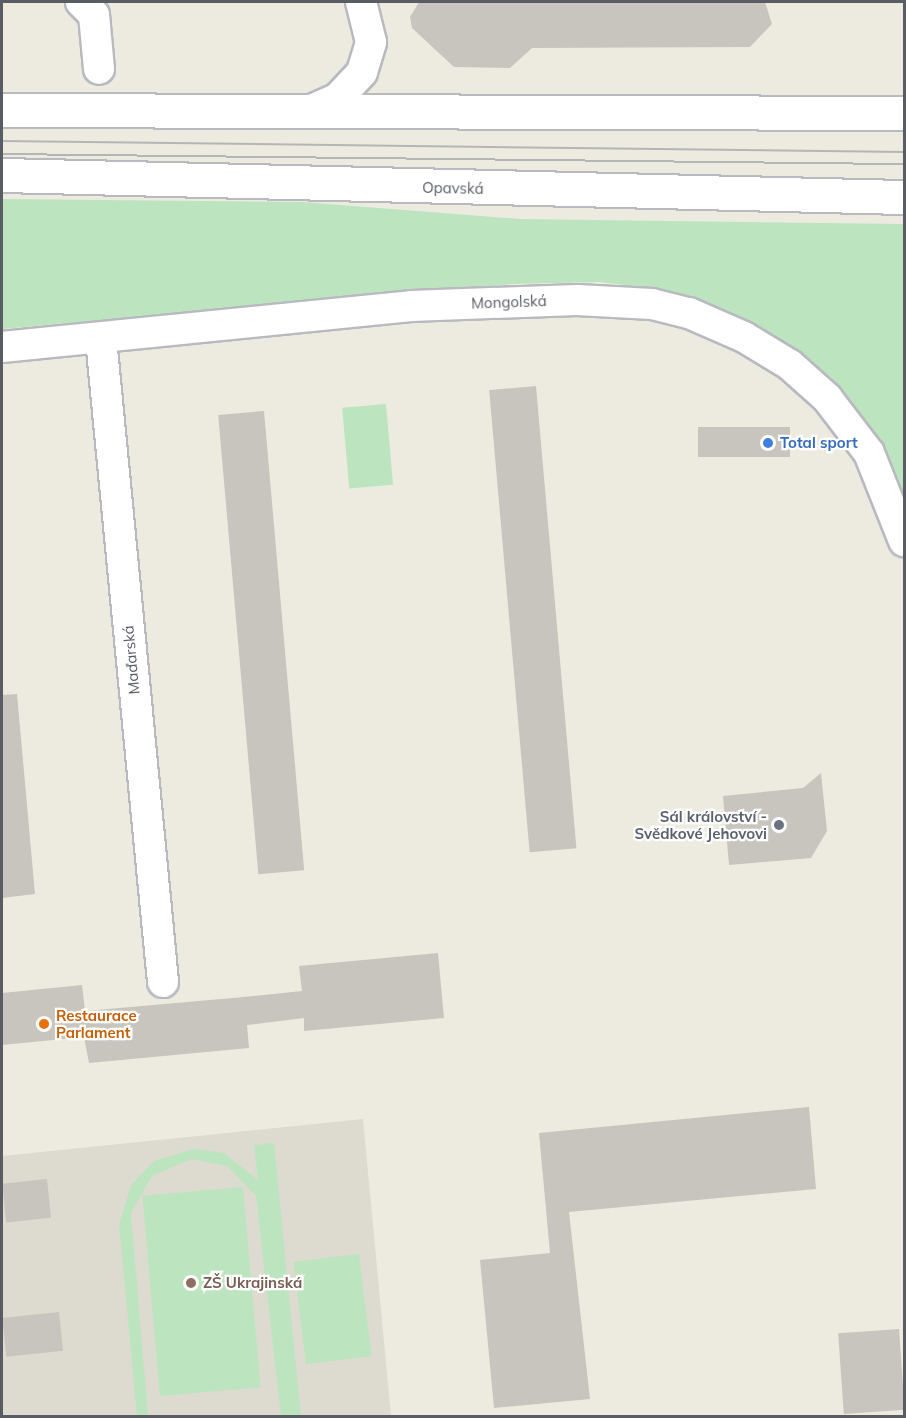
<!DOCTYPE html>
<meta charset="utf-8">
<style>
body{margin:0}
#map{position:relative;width:906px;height:1418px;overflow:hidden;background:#edebe0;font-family:Mulish,sans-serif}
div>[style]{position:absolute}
.education>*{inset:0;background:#dddacf}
.green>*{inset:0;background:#bce5bf;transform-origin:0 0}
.building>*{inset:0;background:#c7c5be;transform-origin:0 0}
.roads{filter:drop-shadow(2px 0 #b8bac0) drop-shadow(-2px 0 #b8bac0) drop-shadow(0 2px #b8bac0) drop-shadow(0 -2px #b8bac0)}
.minor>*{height:30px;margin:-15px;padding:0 15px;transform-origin:15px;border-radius:15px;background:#fff}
.secondary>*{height:33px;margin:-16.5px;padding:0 16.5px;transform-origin:16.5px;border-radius:16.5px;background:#fff}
.tram>*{height:1.5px;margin:-0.75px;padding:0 0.75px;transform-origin:0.75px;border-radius:0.75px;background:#b4b5b5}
.dots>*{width:16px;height:16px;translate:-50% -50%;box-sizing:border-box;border:3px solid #fff;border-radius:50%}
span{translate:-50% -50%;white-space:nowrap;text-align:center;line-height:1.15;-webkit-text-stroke:4.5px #fff;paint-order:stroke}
.street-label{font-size:15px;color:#595c62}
.shop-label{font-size:15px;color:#366cbe;font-weight:700}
.left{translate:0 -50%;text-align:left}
.worship-label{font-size:15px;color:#5b616d;font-weight:700}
.right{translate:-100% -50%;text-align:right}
.food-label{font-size:15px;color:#c56008;font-weight:700}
.education-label{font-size:15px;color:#785e54;font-weight:700}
.frame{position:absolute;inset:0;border:3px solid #595c62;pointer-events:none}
</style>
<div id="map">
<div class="education">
<div style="clip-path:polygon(363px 1119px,391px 1416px,2px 1416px,2px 1156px)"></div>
</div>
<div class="green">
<div style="clip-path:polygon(2px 199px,302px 202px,521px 219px,904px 224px,904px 497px,878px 437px,830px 376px,726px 310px,647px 288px,600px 282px,512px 284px,2px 329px)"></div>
<div style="left:386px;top:404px;width:81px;height:44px;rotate:85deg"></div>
<div style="clip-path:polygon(274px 1143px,301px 1416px,281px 1416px,256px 1196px,227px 1166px,191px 1159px,152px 1176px,131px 1213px,148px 1416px,137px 1416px,119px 1225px,131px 1185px,154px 1161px,193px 1149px,224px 1153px,258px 1180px,254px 1145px)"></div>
<div style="left:243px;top:1187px;width:201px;height:101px;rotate:85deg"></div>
<div style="left:359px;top:1254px;width:103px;height:66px;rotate:83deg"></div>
</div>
<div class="building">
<div style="clip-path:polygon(419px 2px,765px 2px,772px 24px,750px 47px,532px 48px,510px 68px,454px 67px,412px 28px,410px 17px)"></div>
<div style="left:536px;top:386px;width:464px;height:47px;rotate:85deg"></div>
<div style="left:264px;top:411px;width:461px;height:46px;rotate:85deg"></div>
<div style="left:698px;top:427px;width:92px;height:30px"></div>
<div style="clip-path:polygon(17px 694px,35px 894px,2px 898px,2px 695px)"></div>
<div style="clip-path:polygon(821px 773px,827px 831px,811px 858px,729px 865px,723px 796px,803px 788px)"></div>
<div style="clip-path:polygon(438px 953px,444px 1018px,304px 1031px,304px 1018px,247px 1025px,249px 1048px,89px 1063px,84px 1037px,2px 1045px,2px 993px,82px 985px,85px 1011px,244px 997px,302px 991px,299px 966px)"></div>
<div style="clip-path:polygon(809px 1107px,816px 1189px,569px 1212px,590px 1399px,494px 1408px,480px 1260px,550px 1253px,539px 1133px)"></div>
<div style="left:47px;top:1179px;width:39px;height:45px;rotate:84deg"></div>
<div style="left:59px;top:1312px;width:39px;height:57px;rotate:84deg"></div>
<div style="left:899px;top:1329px;width:81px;height:61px;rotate:86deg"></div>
</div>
<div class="roads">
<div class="minor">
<div style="left:81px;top:2px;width:18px;rotate:45deg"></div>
<div style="left:94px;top:15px;width:54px;rotate:84.7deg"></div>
<div style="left:307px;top:112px;width:34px;rotate:-24deg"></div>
<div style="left:338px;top:98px;width:35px;rotate:-47deg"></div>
<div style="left:362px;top:72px;width:31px;rotate:-73deg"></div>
<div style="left:371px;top:42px;width:41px;rotate:-104deg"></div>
<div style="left:101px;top:339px;width:646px;rotate:84.49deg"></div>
<div style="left:2px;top:347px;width:411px;rotate:-5.7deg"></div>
<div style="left:411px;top:306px;width:166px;rotate:-2.1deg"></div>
<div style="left:577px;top:300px;width:75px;rotate:3.1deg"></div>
<div style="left:652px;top:304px;width:38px;rotate:14deg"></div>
<div style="left:689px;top:313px;width:60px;rotate:23.6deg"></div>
<div style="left:744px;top:337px;width:54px;rotate:31.3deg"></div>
<div style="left:790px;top:365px;width:50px;rotate:41.7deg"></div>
<div style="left:827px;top:398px;width:69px;rotate:52.6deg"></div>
<div style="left:869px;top:453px;width:95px;rotate:68.3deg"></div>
</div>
<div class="secondary">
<div style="left:2px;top:110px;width:902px;rotate:0.19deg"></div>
<div style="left:2px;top:175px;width:902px;rotate:1.4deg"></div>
</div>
</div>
<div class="tram">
<div style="left:2px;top:141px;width:902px;rotate:0.7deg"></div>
<div style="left:2px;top:154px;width:902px;rotate:0.64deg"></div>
</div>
<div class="dots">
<div style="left:768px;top:443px;background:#3f7fe0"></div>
<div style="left:779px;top:825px;background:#6b7280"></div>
<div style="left:44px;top:1024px;background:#e8710a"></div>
<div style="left:191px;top:1283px;background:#8d6e63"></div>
</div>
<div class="street-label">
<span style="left:453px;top:188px;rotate:1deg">Opavská</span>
<span style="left:509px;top:302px;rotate:-2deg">Mongolská</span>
<span style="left:131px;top:660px;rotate:-95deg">Maďarská</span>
</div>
<div class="shop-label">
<span class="left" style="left:780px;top:443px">Total sport</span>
</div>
<div class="worship-label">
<span class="right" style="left:767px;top:825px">Sál království -<br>Svědkové Jehovovi</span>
</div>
<div class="food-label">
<span class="left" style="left:56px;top:1024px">Restaurace<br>Parlament</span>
</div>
<div class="education-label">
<span class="left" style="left:203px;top:1283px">ZŠ Ukrajinská</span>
</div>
<div class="frame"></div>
</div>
